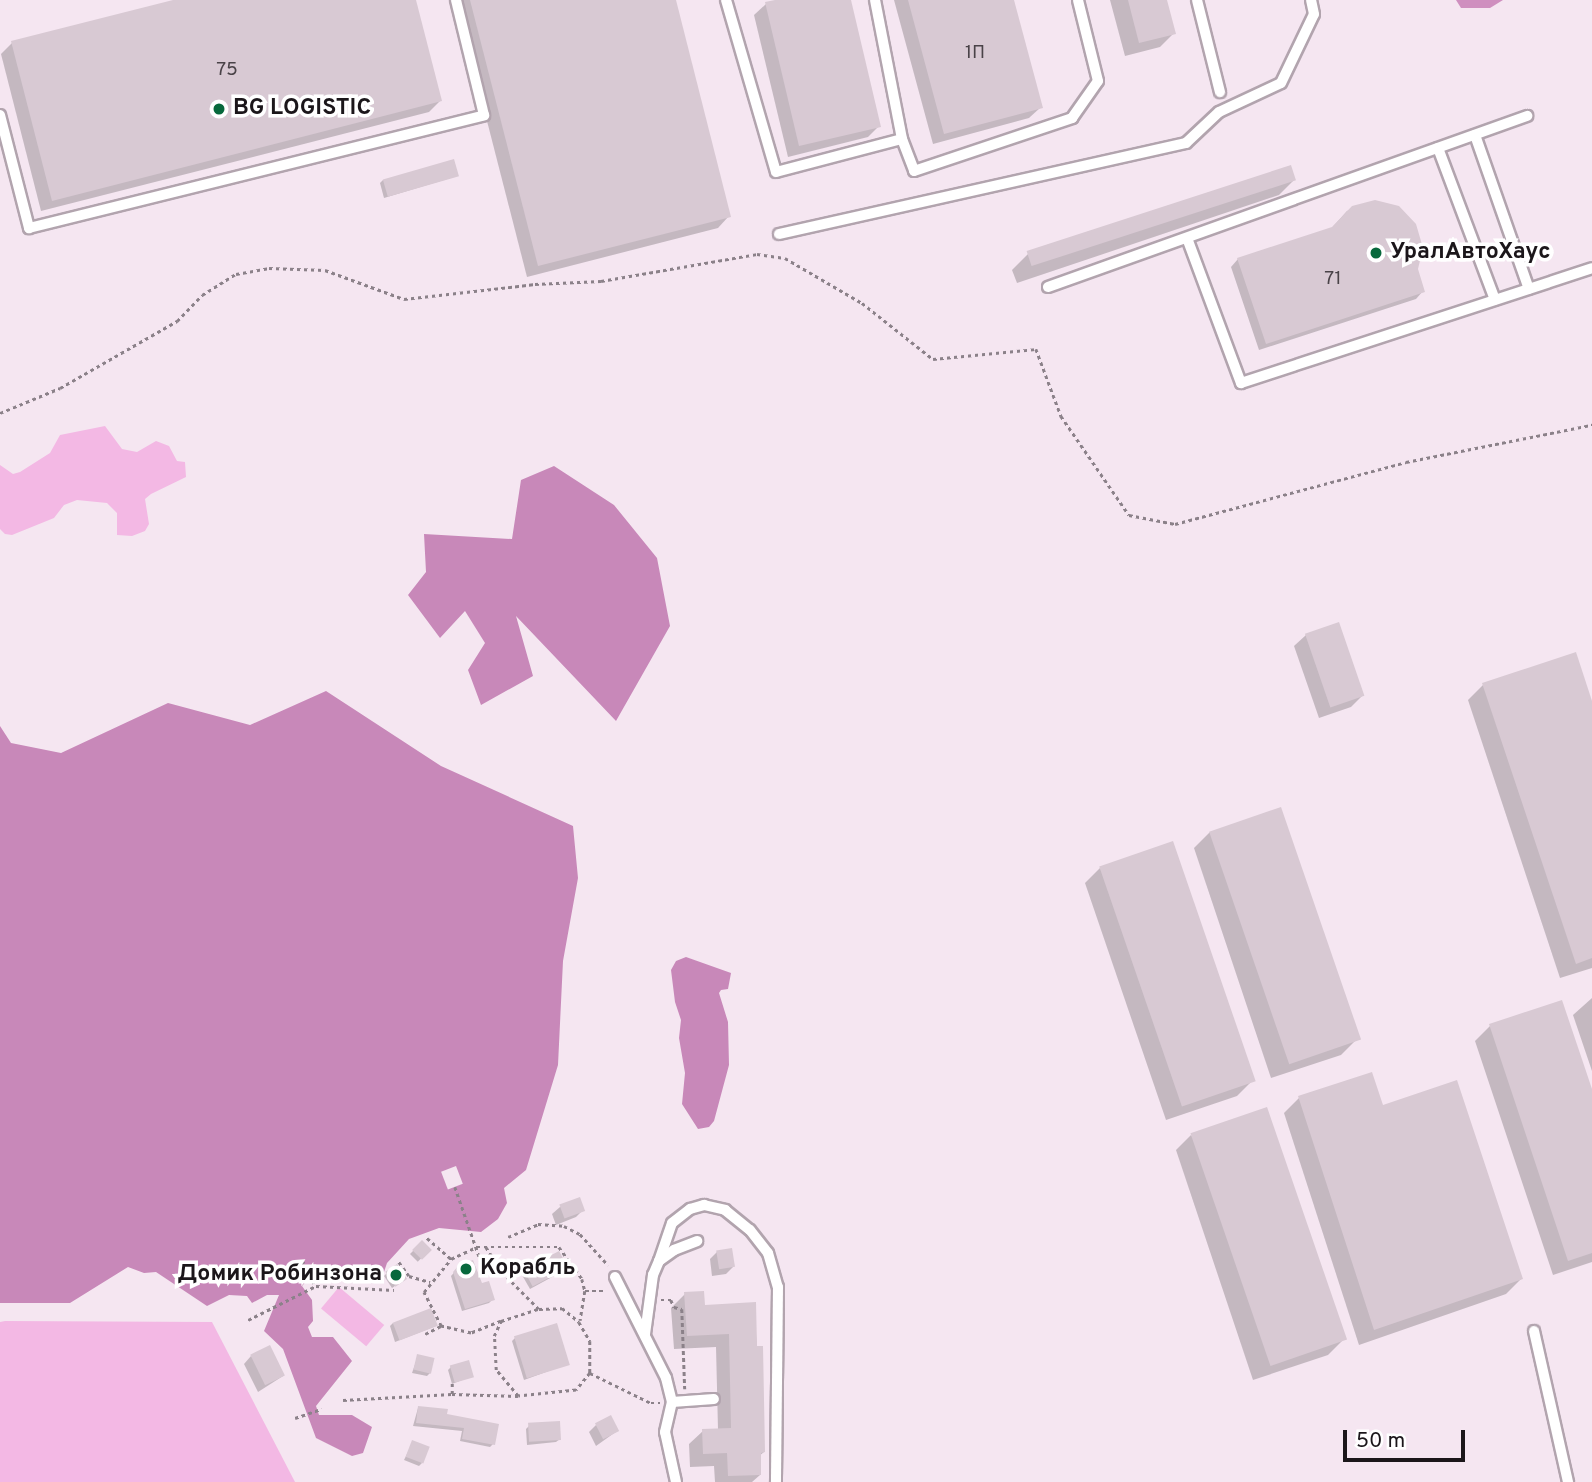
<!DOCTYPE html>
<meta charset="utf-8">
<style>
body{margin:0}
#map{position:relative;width:1592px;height:1482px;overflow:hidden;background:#f5e6f1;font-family:Overpass,sans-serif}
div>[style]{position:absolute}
.green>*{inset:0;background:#f3b8e4;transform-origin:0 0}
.forest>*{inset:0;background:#cf8fbf}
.water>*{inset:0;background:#c888b9}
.pier>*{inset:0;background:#f5e6f1;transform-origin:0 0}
.shadow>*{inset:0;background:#0003;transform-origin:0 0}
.building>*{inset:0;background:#d8c9d3;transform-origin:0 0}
.path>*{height:2.5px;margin-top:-1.25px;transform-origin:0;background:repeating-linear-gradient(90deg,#8b8189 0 3.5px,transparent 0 7px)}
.roads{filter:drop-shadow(2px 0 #b2a4ae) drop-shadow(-2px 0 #b2a4ae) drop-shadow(0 2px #b2a4ae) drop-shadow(0 -2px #b2a4ae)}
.service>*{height:10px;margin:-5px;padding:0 5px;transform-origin:5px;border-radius:5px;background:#fff}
.dots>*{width:19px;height:19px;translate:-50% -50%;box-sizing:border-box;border:4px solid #fff;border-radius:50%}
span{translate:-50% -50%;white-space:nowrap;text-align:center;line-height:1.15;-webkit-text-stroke:7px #fff;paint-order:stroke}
.number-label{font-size:19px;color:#4a4348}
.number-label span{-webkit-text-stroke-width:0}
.poi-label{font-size:23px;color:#1b161a;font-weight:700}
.left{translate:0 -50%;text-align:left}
.right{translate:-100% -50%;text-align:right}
.scale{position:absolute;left:1343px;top:1430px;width:122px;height:32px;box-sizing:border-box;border:4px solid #1b161a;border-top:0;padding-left:9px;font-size:21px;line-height:24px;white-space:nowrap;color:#1b161a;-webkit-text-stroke:5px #fff;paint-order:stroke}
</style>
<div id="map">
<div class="green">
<div style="clip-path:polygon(105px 426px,122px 449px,137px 452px,156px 441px,169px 446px,177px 461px,185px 462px,186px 477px,151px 494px,145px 499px,149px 524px,145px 531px,132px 536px,117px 535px,117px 513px,107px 503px,77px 500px,64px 505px,54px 518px,12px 535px,5px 534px,0 529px,0 465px,13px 474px,20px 472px,50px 453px,60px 435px)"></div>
<div style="left:339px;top:1287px;width:59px;height:28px;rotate:40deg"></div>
<div style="clip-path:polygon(5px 1321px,212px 1322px,295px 1482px,0 1482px,0 1322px)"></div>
</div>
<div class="forest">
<div style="clip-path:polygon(1456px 0,1503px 0,1490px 8px,1461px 8px)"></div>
</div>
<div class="water">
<div style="clip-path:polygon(554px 466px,614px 505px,657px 558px,670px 626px,616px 721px,516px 616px,533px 676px,481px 705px,468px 670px,485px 643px,465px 611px,440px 638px,408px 595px,426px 572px,424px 534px,512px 539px,521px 480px)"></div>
<div style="clip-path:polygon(326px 691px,441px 766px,573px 826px,578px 878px,563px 961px,558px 1065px,526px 1170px,504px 1188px,507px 1203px,498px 1219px,481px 1232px,439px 1228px,409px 1239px,387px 1263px,382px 1278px,353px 1281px,338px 1269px,310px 1277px,302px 1286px,312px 1300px,313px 1321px,308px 1327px,312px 1337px,333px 1337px,352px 1361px,316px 1406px,319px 1415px,352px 1415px,372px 1427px,363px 1453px,352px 1456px,316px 1438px,283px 1349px,264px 1331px,279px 1295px,267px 1295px,252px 1303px,247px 1296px,229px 1295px,207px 1306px,156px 1272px,144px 1273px,128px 1267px,70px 1303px,0 1303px,0 726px,11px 743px,61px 753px,168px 703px,250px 725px)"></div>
<div style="clip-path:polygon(686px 957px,731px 973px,728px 989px,721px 990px,719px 993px,728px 1022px,729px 1065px,714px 1121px,709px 1127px,698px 1129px,682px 1104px,685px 1073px,679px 1038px,681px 1020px,675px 1002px,671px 970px,676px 961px)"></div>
</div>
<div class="pier">
<div style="left:456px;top:1166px;width:19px;height:16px;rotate:69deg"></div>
</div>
<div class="shadow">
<div style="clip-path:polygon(180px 0,414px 0,440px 101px,429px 112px,41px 211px,1px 54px,12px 43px)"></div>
<div style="clip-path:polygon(456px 0,674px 0,729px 216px,718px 228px,527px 277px)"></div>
<div style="clip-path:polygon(782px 0,850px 0,879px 126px,868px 137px,788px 157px,754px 15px,766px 4px)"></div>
<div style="clip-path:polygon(894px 0,1012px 0,1041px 107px,1029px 118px,933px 144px)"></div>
<div style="clip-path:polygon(1110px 0,1165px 0,1174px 33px,1160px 47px,1125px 56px)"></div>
<div style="clip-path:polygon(457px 176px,384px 198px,380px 183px,383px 180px)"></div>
<div style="clip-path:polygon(1294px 180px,1279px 195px,1017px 283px,1012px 270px,1028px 254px)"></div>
<div style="clip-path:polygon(1375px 201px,1416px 269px,1423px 291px,1416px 299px,1259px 350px,1231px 267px,1238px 259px,1331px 229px,1347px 211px)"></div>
<div style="clip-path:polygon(1306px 635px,1362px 696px,1351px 707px,1319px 718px,1294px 646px)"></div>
<div style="clip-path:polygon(1483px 685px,1592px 707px,1592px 968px,1560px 978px,1468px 700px)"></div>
<div style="clip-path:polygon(1210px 832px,1357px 1039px,1341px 1055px,1271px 1078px,1194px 848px)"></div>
<div style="clip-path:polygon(1100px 868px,1253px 1080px,1237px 1096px,1166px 1120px,1085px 883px)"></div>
<div style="clip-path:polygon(1592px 998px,1592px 1071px,1573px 1015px)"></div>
<div style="clip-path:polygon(1490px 1026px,1592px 1094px,1592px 1262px,1553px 1275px,1475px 1041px)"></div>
<div style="clip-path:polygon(1299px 1098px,1381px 1107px,1521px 1279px,1506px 1294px,1359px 1345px,1284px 1113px)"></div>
<div style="clip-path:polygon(1191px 1135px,1343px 1340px,1328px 1355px,1253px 1380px,1176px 1150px)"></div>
<div style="clip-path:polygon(560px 1207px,583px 1210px,576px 1217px,556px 1225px,552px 1214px)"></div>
<div style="left:422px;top:1242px;width:11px;height:17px;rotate:45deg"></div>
<div style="clip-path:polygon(717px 1252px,733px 1267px,726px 1274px,712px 1276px,710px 1259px)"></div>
<div style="clip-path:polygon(460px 1266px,493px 1299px,489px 1303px,462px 1311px,451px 1276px)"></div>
<div style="clip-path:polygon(563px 1271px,530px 1289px,522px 1275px,525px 1272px)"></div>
<div style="clip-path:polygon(387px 1273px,402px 1281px,392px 1288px,384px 1276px)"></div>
<div style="clip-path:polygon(685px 1294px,704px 1306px,754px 1304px,764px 1452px,759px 1456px,760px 1475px,752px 1482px,715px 1482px,714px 1466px,690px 1467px,689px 1444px,703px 1431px,718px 1430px,716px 1347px,674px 1349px,671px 1308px)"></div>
<div style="clip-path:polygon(393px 1323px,436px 1326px,395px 1342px,390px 1326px)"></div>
<div style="clip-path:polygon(515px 1338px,568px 1364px,524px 1380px,512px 1341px)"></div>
<div style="clip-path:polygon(251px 1356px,283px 1376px,258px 1392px,244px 1364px)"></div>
<div style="clip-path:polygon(418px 1356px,430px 1373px,427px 1376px,412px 1373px)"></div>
<div style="clip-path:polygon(451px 1367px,472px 1376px,452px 1384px,448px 1370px)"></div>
<div style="clip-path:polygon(418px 1408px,445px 1415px,493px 1444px,490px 1447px,460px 1441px,462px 1431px,413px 1426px)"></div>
<div style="clip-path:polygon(596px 1425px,617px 1431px,596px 1446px,589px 1432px)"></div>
<div style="clip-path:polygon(529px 1426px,560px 1439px,556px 1442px,527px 1445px,526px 1429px)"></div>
<div style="clip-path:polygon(413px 1442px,422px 1463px,419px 1466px,404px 1460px)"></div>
</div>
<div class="building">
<div style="clip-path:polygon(173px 0,416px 0,442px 101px,52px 201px,11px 41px)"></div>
<div style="clip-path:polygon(470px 0,676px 0,731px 217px,538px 266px)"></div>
<div style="clip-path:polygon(775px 0,851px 0,881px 127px,799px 146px,765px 2px)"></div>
<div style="clip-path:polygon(908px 0,1014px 0,1043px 108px,944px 134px)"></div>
<div style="clip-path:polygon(1128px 0,1167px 0,1176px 34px,1139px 43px)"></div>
<div style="left:454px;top:159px;width:18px;height:74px;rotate:74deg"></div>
<div style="left:1291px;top:165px;width:16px;height:278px;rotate:72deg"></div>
<div style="clip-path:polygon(1375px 200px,1399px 206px,1416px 224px,1423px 248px,1418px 269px,1425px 292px,1266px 344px,1237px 258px,1332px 227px,1352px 206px)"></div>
<div style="left:1339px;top:622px;width:78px;height:36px;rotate:71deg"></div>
<div style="clip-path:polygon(1576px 652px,1592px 701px,1592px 958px,1576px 964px,1482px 683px)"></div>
<div style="left:1281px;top:807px;width:246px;height:76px;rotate:71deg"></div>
<div style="left:1173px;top:841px;width:254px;height:78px;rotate:71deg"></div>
<div style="clip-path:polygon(1562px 1000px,1592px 1089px,1592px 1253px,1568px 1261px,1489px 1024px)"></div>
<div style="clip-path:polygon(1372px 1072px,1383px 1105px,1457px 1080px,1523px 1279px,1374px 1330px,1298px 1096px)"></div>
<div style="left:1267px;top:1107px;width:246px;height:81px;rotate:71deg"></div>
<div style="left:580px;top:1197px;width:15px;height:22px;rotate:70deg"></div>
<div style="left:422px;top:1240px;width:14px;height:14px;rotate:45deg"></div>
<div style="left:732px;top:1248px;width:19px;height:16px;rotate:81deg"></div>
<div style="left:559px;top:1251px;width:19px;height:40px;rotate:62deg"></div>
<div style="clip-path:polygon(473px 1260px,482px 1283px,489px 1281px,495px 1300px,465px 1309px,453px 1272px,459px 1265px)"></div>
<div style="left:397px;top:1264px;width:18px;height:14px;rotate:56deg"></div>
<div style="clip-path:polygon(704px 1291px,705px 1305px,756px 1302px,757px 1346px,763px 1346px,765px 1452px,761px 1453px,761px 1475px,728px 1476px,727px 1453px,703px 1454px,702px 1429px,731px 1428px,729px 1334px,687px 1336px,684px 1292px)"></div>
<div style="left:431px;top:1308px;width:19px;height:41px;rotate:69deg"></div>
<div style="left:557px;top:1323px;width:44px;height:45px;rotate:73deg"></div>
<div style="left:270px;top:1345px;width:34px;height:22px;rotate:64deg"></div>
<div style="left:417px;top:1354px;width:18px;height:16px;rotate:13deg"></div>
<div style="left:469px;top:1360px;width:18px;height:20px;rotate:74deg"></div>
<div style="clip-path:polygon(418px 1406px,448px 1409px,447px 1414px,499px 1424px,495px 1445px,462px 1439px,464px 1428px,416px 1423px)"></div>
<div style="left:611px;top:1415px;width:18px;height:18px;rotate:63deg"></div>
<div style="left:560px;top:1421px;width:19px;height:32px;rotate:87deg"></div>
<div style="left:412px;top:1440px;width:19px;height:18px;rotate:21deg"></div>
</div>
<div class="path">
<div style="left:0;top:413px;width:65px;rotate:-22.6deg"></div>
<div style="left:60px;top:388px;width:135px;rotate:-29.8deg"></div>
<div style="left:177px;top:321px;width:36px;rotate:-46deg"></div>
<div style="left:202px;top:295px;width:40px;rotate:-32deg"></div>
<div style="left:236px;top:274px;width:34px;rotate:-10deg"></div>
<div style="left:269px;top:268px;width:56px;rotate:2deg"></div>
<div style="left:325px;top:270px;width:84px;rotate:20.2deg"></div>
<div style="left:404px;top:299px;width:132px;rotate:-6.5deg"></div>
<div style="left:535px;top:284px;width:66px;rotate:-2.6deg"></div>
<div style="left:601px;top:281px;width:158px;rotate:-9.8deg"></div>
<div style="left:757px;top:254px;width:28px;rotate:8deg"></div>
<div style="left:785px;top:258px;width:89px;rotate:30.3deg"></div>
<div style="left:862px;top:303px;width:90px;rotate:38.3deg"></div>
<div style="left:933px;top:359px;width:103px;rotate:-5.5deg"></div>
<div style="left:1036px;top:349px;width:72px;rotate:69.5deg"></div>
<div style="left:1061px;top:416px;width:120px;rotate:55.5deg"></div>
<div style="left:1129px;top:515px;width:47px;rotate:11.1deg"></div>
<div style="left:1175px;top:524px;width:239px;rotate:-15deg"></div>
<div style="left:1406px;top:462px;width:190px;rotate:-11.3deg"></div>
<div style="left:455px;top:1187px;width:94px;rotate:70.8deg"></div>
<div style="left:508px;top:1237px;width:33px;rotate:-23deg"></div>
<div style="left:538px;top:1224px;width:26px;rotate:4deg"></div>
<div style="left:564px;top:1226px;width:18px;rotate:27deg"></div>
<div style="left:580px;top:1234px;width:42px;rotate:47.9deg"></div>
<div style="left:427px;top:1238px;width:32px;rotate:41deg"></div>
<div style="left:486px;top:1247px;width:30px;rotate:57deg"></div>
<div style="left:502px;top:1272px;width:52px;rotate:45deg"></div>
<div style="left:539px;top:1309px;width:23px;rotate:-2deg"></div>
<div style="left:562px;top:1308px;width:22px;rotate:39deg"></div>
<div style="left:579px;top:1322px;width:22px;rotate:60deg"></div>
<div style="left:590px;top:1341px;width:32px;rotate:90deg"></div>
<div style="left:590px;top:1373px;width:22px;rotate:129deg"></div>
<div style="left:576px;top:1390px;width:58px;rotate:174.1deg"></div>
<div style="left:518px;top:1396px;width:34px;rotate:-130deg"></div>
<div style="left:496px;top:1370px;width:34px;rotate:-93deg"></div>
<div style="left:494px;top:1336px;width:17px;rotate:-65deg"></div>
<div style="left:501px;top:1321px;width:40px;rotate:-18deg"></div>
<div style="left:399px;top:1262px;width:17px;rotate:54deg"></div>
<div style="left:409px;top:1276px;width:22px;rotate:16deg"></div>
<div style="left:301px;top:1263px;width:27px;rotate:57deg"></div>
<div style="left:295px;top:1266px;width:13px;rotate:-27deg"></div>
<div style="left:585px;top:1291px;width:21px"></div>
<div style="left:661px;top:1300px;width:10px"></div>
<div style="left:671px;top:1300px;width:8px;rotate:67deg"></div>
<div style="left:674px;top:1307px;width:8px;rotate:14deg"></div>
<div style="left:682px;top:1309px;width:80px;rotate:87.9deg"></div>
<div style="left:248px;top:1320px;width:76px;rotate:-26.6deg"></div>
<div style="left:316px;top:1286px;width:78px;rotate:2.9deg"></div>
<div style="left:501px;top:1321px;width:32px;rotate:158deg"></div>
<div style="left:471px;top:1333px;width:31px;rotate:-167deg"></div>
<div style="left:441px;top:1326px;width:38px;rotate:-117deg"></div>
<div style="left:424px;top:1292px;width:43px;rotate:-50.7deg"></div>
<div style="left:451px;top:1259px;width:29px;rotate:-25deg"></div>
<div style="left:477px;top:1247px;width:82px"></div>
<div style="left:559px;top:1247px;width:39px;rotate:54deg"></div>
<div style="left:582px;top:1279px;width:12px;rotate:76deg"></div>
<div style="left:585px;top:1291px;width:30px;rotate:99deg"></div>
<div style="left:425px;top:1334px;width:18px;rotate:-27deg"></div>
<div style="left:590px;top:1373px;width:68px;rotate:26.2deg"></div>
<div style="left:651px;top:1403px;width:9px"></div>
<div style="left:452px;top:1394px;width:11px;rotate:-90deg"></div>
<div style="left:343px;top:1400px;width:109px;rotate:-3.2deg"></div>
<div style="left:452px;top:1394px;width:66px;rotate:1.7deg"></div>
<div style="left:295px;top:1418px;width:28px;rotate:-19deg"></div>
</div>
<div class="roads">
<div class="service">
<div style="left:726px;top:0;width:179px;rotate:73.8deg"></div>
<div style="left:776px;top:172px;width:130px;rotate:-14.7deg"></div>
<div style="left:902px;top:139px;width:34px;rotate:69deg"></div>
<div style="left:914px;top:171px;width:167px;rotate:-18.5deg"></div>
<div style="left:1072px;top:118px;width:45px;rotate:-54.9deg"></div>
<div style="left:1098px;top:81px;width:83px;rotate:-103.9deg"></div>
<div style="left:875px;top:0;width:142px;rotate:79deg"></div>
<div style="left:1197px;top:0;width:95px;rotate:76deg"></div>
<div style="left:0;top:115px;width:117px;rotate:75.6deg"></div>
<div style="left:29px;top:228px;width:469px;rotate:-13.9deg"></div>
<div style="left:484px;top:115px;width:118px;rotate:-103.7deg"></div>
<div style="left:1475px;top:135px;width:163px;rotate:70.7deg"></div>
<div style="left:1438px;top:148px;width:162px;rotate:69.4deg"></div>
<div style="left:779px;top:234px;width:417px;rotate:-12.6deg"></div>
<div style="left:1186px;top:143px;width:45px;rotate:-43.2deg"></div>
<div style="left:1219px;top:112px;width:68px;rotate:-25.1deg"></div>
<div style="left:1281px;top:83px;width:76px;rotate:-64.4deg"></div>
<div style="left:1314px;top:14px;width:14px;rotate:-102deg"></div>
<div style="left:1187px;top:238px;width:155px;rotate:69.6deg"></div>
<div style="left:1241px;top:383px;width:369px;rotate:-18.1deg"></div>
<div style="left:1048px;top:287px;width:509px;rotate:-19.65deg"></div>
<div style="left:659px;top:1261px;width:40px;rotate:-71.1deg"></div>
<div style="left:672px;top:1223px;width:23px;rotate:-38deg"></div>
<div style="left:690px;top:1209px;width:15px;rotate:-16deg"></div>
<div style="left:704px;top:1205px;width:22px;rotate:13deg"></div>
<div style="left:725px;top:1210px;width:32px;rotate:39deg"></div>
<div style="left:750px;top:1230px;width:29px;rotate:52deg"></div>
<div style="left:768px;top:1253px;width:35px;rotate:74deg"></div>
<div style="left:778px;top:1287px;width:195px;rotate:90.6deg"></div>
<div style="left:615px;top:1277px;width:113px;rotate:63.2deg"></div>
<div style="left:666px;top:1378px;width:25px;rotate:76deg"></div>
<div style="left:1534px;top:1331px;width:155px;rotate:77.3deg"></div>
<div style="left:645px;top:1334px;width:60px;rotate:-82.3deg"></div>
<div style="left:653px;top:1275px;width:15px;rotate:-67deg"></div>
<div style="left:659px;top:1261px;width:19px;rotate:-36deg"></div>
<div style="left:674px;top:1250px;width:25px;rotate:-21deg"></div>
<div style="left:676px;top:1482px;width:51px;rotate:-102.4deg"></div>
<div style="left:665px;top:1432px;width:31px;rotate:-77deg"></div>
<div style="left:672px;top:1402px;width:42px;rotate:-4.1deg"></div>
</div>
</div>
<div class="dots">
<div style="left:219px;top:109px;background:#07683c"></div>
<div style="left:1376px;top:253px;background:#07683c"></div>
<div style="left:466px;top:1269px;background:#07683c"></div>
<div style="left:396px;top:1275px;background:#07683c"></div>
</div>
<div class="number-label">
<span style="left:975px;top:54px">1П</span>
<span style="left:227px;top:71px">75</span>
<span style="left:1333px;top:280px">71</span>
</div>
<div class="poi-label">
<span class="left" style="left:233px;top:109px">BG LOGISTIC</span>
<span class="left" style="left:1390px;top:253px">УралАвтоХаус</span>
<span class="left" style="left:480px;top:1269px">Корабль</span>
<span class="right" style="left:382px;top:1275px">Домик Робинзона</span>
</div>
<div class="scale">50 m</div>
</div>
